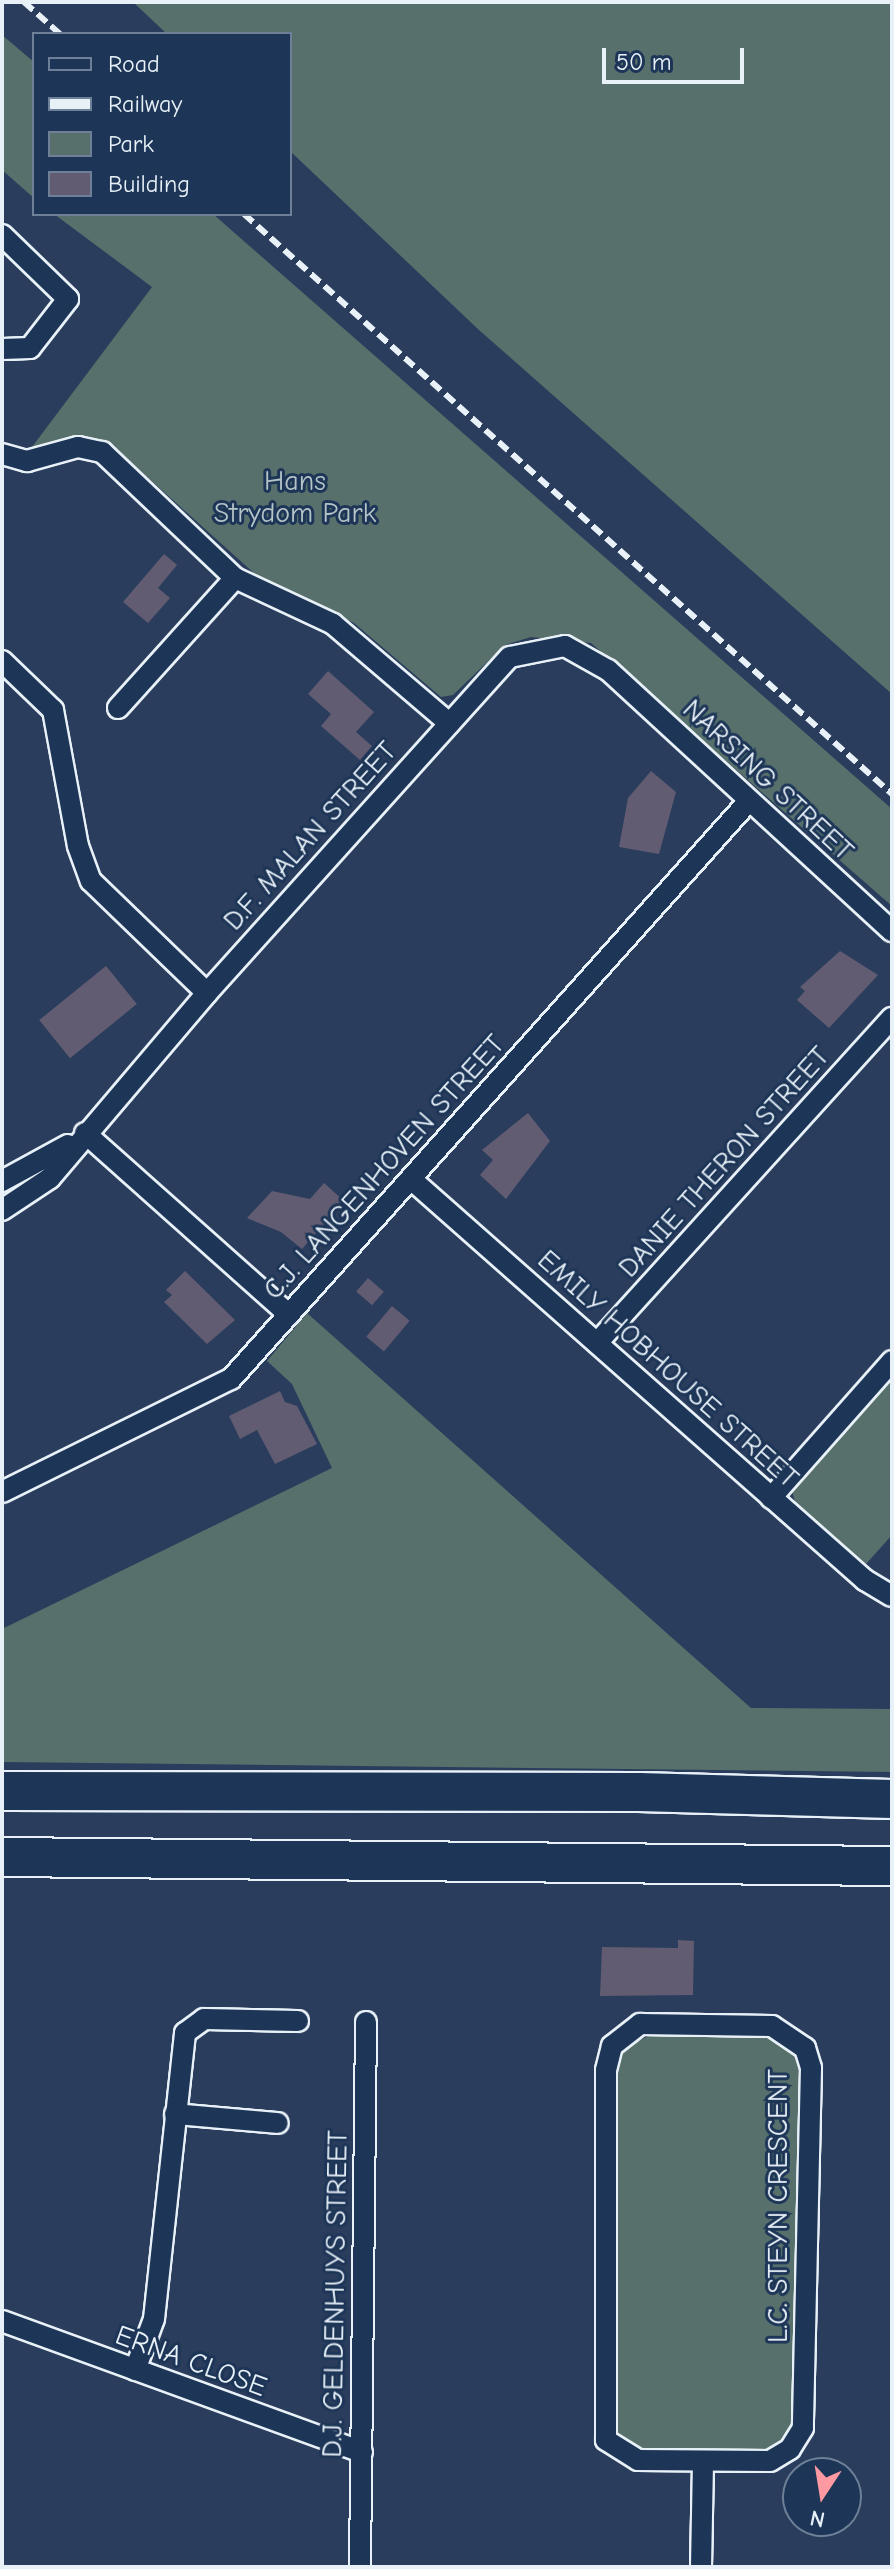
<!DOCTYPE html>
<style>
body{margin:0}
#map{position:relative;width:894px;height:2569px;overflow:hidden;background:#2b3d5c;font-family:"Comic Neue",sans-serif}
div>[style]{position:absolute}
.green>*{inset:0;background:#57706c}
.building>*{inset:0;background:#615c72;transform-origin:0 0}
.roads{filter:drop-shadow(2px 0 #e8f1f8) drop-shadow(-2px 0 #e8f1f8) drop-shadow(0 2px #e8f1f8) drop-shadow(0 -2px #e8f1f8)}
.street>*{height:20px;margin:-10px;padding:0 10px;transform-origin:10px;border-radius:10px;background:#1d3557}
.highway>*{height:38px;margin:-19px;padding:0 19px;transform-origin:19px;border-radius:19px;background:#1d3557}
.rail>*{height:6px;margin-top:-3px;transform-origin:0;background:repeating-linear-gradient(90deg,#e8f1f8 0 12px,transparent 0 18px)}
span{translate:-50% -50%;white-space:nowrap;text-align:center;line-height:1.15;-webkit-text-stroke:6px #1d3557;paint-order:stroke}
.park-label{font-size:28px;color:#b5c4c7}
.street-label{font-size:28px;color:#e8f1f8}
.frame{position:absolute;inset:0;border:4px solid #e8f1f8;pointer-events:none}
.legend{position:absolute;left:32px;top:32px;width:260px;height:184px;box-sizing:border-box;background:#1d3557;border:2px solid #6e8097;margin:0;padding:10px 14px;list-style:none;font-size:24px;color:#e8f1f8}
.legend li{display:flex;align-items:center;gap:16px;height:40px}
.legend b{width:40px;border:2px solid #6e8097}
.north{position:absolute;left:782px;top:2457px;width:80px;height:80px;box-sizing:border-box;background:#1d3557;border:2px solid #6e8097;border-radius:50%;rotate:192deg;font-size:22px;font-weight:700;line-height:32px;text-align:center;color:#e8f1f8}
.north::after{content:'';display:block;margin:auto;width:28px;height:36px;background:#ff9aa2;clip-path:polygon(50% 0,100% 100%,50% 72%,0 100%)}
.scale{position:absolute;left:602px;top:48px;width:142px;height:36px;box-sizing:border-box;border:4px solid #e8f1f8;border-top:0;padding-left:10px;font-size:24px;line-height:28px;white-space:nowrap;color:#e8f1f8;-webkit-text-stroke:6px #1d3557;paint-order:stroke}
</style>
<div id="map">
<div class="green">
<div style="clip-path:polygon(133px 2px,892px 2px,892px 694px,479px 330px,290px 151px,290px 34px,167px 34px)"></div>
<div style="clip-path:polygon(2px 35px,34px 62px,34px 198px,2px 170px)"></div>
<div style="clip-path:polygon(54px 214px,213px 214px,892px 809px,892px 906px,591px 643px,531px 637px,505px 645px,453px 695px,441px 697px,354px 623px,255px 574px,115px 448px,80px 436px,32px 447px,152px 287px)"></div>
<div style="clip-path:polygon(307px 1313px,751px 1708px,892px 1709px,892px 1772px,2px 1762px,2px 1629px,332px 1468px,292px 1384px,267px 1361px)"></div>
<div style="clip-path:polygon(892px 1378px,892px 1535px,866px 1564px,797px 1509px,792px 1491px)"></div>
<div style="clip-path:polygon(652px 2034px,776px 2037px,797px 2053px,802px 2069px,796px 2417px,791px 2435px,771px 2451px,638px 2451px,614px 2434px,615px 2068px,621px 2050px)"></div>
</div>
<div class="building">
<div style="clip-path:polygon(164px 554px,177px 565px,158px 588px,170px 598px,148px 623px,123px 602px)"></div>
<div style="clip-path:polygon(328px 671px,374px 712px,356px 732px,372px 746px,360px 760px,321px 726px,331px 714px,308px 694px)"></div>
<div style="clip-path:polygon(651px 771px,676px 792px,659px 854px,619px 847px,628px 798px)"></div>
<div style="clip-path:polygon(840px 951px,878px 975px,829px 1028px,797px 1000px,805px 991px,800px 987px)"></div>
<div style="left:106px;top:966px;width:49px;height:86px;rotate:51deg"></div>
<div style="clip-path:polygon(528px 1113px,550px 1141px,506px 1199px,480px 1175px,493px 1160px,482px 1150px)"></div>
<div style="clip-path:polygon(324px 1183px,344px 1201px,302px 1249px,281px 1232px,247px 1218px,272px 1191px,310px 1199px)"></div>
<div style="clip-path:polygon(185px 1271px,235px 1320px,207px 1344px,164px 1302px,172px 1295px,166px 1290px)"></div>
<div style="left:368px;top:1278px;width:21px;height:18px;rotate:41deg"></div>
<div style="left:392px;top:1306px;width:23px;height:40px;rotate:40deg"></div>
<div style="clip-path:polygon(280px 1391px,285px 1402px,297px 1406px,317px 1444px,275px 1464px,257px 1430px,240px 1439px,229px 1416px)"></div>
<div style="clip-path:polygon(678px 1940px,694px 1941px,693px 1995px,600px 1996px,602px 1947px,678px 1948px)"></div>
</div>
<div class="roads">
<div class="street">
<div style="left:2px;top:235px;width:92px;rotate:44.1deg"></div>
<div style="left:68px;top:299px;width:62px;rotate:127.8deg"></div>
<div style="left:30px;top:348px;width:28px;rotate:178deg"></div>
<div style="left:2px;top:454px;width:26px;rotate:16deg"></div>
<div style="left:27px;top:461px;width:53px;rotate:-15.4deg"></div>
<div style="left:78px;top:447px;width:25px;rotate:12deg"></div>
<div style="left:102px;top:452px;width:183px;rotate:43.5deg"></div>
<div style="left:235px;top:578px;width:108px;rotate:25.1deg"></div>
<div style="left:333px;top:624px;width:153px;rotate:40.5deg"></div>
<div style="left:2px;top:661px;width:71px;rotate:43.9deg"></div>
<div style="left:53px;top:710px;width:138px;rotate:79.6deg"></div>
<div style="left:78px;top:846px;width:37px;rotate:70deg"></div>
<div style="left:91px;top:881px;width:161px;rotate:44deg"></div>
<div style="left:118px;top:708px;width:175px;rotate:-48deg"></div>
<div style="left:85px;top:1133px;width:273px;rotate:41.7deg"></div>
<div style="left:411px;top:1179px;width:606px;rotate:41.45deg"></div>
<div style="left:865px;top:1580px;width:31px;rotate:31deg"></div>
<div style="left:2px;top:1181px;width:75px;rotate:-28.6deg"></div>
<div style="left:2px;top:1210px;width:58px;rotate:-33.7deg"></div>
<div style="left:50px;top:1178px;width:243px;rotate:-49.7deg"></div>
<div style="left:207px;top:993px;width:452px;rotate:-48deg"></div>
<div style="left:510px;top:657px;width:56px;rotate:-11.3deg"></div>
<div style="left:565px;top:646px;width:49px;rotate:29.2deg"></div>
<div style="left:608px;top:670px;width:386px;rotate:42.6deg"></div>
<div style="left:597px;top:1343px;width:439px;rotate:-47.8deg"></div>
<div style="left:2px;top:1492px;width:255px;rotate:-26.3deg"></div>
<div style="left:231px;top:1379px;width:775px;rotate:-48.14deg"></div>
<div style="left:771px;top:1498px;width:183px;rotate:-48.5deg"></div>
<div style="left:640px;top:2024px;width:132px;rotate:0.9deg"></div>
<div style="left:772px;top:2026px;width:40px;rotate:34deg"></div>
<div style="left:805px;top:2048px;width:21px;rotate:73deg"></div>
<div style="left:811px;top:2068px;width:360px;rotate:91.3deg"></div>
<div style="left:803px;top:2428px;width:25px;rotate:122deg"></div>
<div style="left:790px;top:2449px;width:23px;rotate:149deg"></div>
<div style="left:770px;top:2461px;width:132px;rotate:-179.6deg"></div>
<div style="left:638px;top:2460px;width:38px;rotate:-148deg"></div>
<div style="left:606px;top:2440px;width:370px;rotate:-90deg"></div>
<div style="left:606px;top:2070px;width:25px;rotate:-76deg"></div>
<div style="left:612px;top:2046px;width:36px;rotate:-38deg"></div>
<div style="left:175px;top:2114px;width:103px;rotate:5deg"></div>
<div style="left:2px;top:2321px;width:383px;rotate:20deg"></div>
<div style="left:135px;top:2370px;width:54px;rotate:-69.6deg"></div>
<div style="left:154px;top:2319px;width:288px;rotate:-83.8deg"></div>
<div style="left:185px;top:2033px;width:24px;rotate:-36deg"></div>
<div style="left:204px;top:2019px;width:94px;rotate:1.2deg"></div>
<div style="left:360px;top:2567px;width:545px;rotate:-89.37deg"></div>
<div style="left:701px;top:2567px;width:104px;rotate:-88.9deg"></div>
</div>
<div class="highway">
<div style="left:2px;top:1791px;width:637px;rotate:0.09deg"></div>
<div style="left:639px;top:1792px;width:253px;rotate:1.6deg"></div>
<div style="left:2px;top:1857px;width:890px;rotate:0.58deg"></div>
</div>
</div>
<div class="rail">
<div style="left:24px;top:2px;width:48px;rotate:41.6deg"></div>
<div style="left:244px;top:214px;width:870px;rotate:41.83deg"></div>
</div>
<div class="park-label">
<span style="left:295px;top:497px">Hans<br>Strydom Park</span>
</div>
<div class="street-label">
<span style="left:768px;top:780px;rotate:43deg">NARSING STREET</span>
<span style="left:310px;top:836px;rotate:-48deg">D.F. MALAN STREET</span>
<span style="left:724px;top:1162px;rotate:-48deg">DANIE THERON STREET</span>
<span style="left:384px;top:1167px;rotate:-48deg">C.J. LANGENHOVEN STREET</span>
<span style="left:668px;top:1369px;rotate:42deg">EMILY HOBHOUSE STREET</span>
<span style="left:778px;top:2206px;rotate:-90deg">L.C. STEYN CRESCENT</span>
<span style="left:335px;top:2294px;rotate:-89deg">D.J. GELDENHUYS STREET</span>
<span style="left:191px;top:2361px;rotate:20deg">ERNA CLOSE</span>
</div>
<div class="frame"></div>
<ul class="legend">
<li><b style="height:10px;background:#1d3557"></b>Road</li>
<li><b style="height:10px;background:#e8f1f8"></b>Railway</li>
<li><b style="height:22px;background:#57706c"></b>Park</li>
<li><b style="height:22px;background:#615c72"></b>Building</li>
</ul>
<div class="north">N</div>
<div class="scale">50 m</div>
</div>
